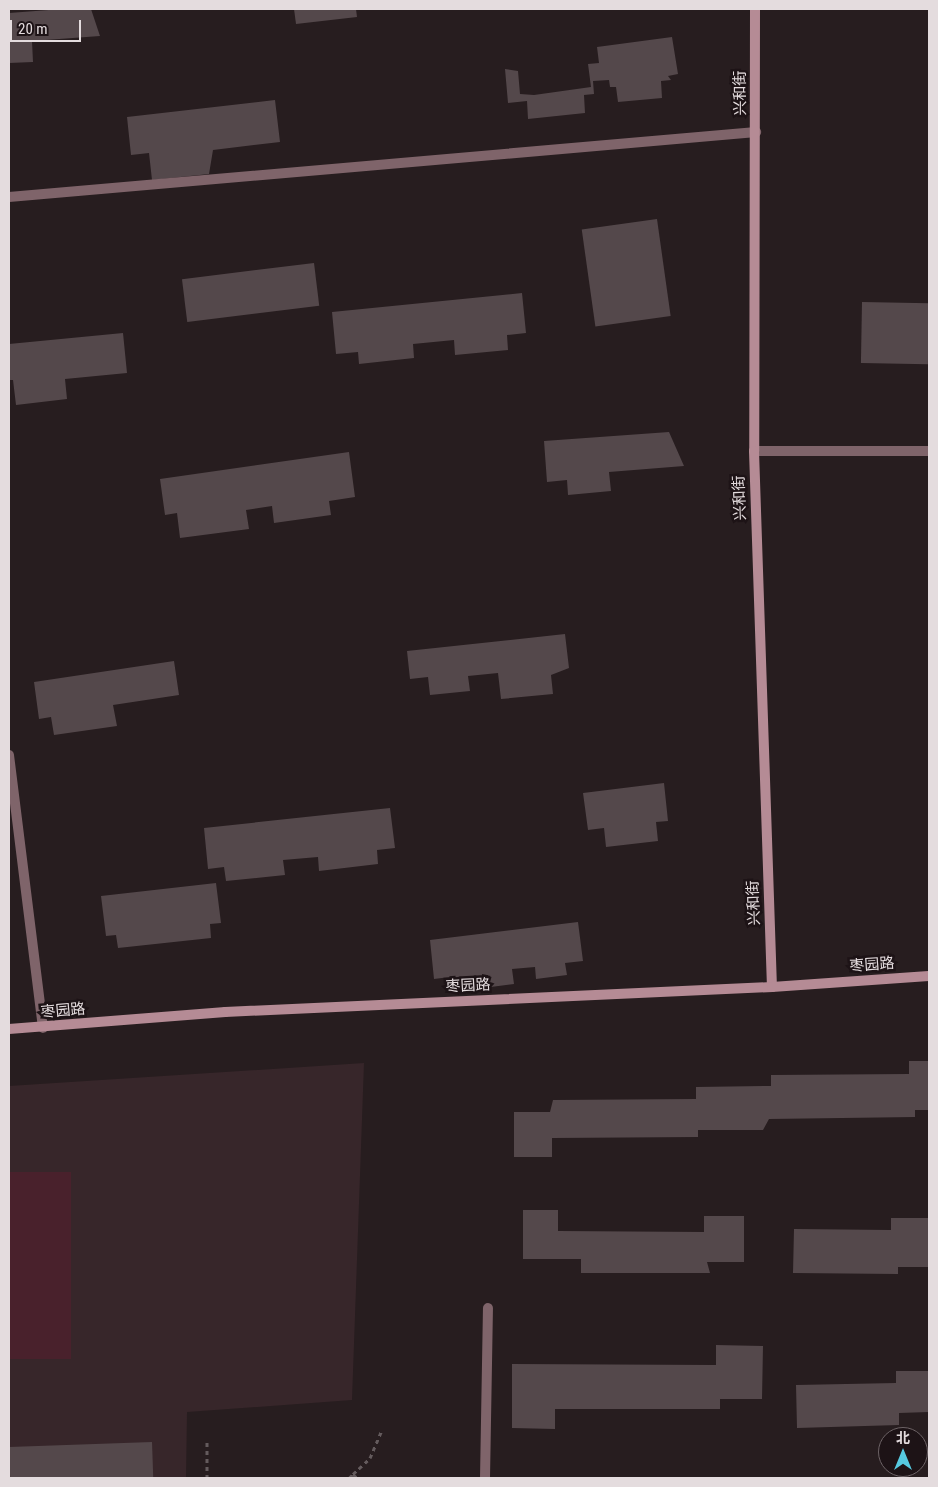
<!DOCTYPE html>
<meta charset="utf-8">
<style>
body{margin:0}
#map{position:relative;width:938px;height:1487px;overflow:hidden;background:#271d1f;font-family:"Roboto Condensed","Noto Sans SC",sans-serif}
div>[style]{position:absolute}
.built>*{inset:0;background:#37262a}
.green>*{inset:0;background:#49212c;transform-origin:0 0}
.building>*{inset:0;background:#54484b;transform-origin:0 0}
.path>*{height:3px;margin-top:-1.5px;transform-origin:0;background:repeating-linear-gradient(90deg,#645b5d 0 4px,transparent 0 8px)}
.lane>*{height:10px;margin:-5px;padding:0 5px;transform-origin:5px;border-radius:5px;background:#7f646a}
.street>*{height:10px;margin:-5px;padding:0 5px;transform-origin:5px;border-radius:5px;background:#7f646a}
.secondary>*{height:10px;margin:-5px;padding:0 5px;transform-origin:5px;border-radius:5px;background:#b58b95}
span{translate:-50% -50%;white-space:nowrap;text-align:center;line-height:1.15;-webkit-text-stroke:5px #1d1316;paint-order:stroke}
.street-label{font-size:15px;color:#e4dcde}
.frame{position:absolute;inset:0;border:10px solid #e4dcde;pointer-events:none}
.north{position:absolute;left:878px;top:1427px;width:50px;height:50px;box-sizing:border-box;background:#1d1316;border:1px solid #6d6366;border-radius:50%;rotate:0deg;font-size:14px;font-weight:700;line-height:20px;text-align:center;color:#e4dcde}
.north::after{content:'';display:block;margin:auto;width:18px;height:22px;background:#56c9e0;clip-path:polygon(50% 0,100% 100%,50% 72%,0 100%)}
.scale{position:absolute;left:10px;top:20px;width:71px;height:22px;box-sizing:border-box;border:2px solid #e4dcde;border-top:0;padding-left:6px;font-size:15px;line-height:18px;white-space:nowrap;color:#e4dcde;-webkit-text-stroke:4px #1d1316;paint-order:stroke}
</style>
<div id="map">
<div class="built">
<div style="clip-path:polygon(364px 1063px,352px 1400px,187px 1412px,186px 1478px,9px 1478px,9px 1086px)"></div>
</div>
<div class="green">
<div style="left:9px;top:1172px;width:62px;height:187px"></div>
</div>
<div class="building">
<div style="clip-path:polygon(62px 9px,91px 9px,100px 36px,32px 41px,33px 62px,9px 63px,9px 13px)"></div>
<div style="clip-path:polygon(294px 9px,356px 9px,357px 17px,296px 24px)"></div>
<div style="clip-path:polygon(672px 37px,678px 74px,668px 76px,671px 80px,661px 81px,662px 98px,618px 102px,616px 87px,610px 87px,609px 80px,593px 81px,594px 94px,584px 95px,585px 113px,528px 119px,527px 101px,508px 103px,505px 69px,518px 71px,520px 94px,534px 95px,591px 87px,588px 64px,599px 63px,597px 47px)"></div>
<div style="clip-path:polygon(275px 100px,280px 142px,213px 150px,209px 174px,152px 180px,149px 153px,131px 155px,127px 117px)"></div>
<div style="left:657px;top:219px;width:98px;height:76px;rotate:82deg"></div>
<div style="left:314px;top:263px;width:43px;height:133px;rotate:83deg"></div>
<div style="clip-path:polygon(522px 293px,526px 333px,507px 335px,508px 350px,455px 355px,454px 340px,413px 344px,414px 358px,359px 364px,358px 352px,336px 354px,332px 312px)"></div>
<div style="left:862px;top:302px;width:67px;height:61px;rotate:1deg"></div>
<div style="clip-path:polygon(123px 333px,127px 373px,65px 379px,67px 399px,16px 405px,13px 380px,9px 380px,9px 344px)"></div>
<div style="clip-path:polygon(669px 432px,684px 466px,609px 472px,611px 491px,568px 495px,567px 480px,547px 482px,544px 441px)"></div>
<div style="clip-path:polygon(349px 452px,355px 497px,329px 501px,331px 515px,274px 523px,272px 506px,246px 510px,249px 529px,180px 538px,177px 513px,165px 515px,160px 479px)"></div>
<div style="clip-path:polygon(565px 634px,569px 668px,551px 675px,553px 694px,501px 699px,498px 673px,468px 676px,470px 691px,430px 695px,428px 677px,410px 679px,407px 651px)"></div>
<div style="clip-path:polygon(174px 661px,179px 695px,113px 705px,117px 726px,54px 735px,51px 717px,39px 719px,34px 682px)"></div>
<div style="clip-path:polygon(664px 783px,668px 821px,656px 822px,658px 841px,606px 847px,604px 828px,588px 830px,583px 793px)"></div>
<div style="clip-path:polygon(390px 808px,395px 848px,377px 850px,378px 864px,319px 871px,318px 857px,283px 860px,285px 875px,226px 881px,224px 867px,208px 869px,204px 828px)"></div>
<div style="clip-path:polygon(216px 883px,221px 923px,210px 924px,211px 938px,118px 948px,116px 935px,106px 936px,101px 896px)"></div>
<div style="clip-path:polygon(578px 922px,583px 961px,565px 963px,567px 975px,536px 979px,535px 967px,512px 969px,514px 984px,452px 992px,450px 977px,434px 979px,430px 940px)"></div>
<div style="clip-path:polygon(909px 1061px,929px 1061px,929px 1110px,915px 1110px,915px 1117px,769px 1119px,763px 1130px,698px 1130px,698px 1137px,552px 1138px,552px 1157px,514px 1157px,514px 1112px,550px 1112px,553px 1100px,696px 1099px,696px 1087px,771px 1086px,771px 1075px,909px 1074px)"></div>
<div style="clip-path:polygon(523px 1210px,558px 1210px,558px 1231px,704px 1232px,704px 1216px,744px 1216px,744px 1262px,707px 1262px,710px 1273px,581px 1273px,581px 1259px,523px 1259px)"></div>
<div style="clip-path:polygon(891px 1218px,929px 1218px,929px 1267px,898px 1267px,898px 1274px,793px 1273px,794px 1229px,891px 1230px)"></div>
<div style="clip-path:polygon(716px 1345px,763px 1346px,762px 1399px,720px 1399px,720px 1409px,555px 1409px,555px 1429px,512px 1428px,512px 1364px,716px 1365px)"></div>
<div style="clip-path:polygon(896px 1371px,929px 1371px,929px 1412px,899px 1413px,899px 1425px,797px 1428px,796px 1385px,896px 1383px)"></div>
<div style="left:152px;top:1442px;width:36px;height:143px;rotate:88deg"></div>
</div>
<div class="path">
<div style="left:353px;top:1474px;width:23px;rotate:-43deg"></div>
<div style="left:370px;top:1458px;width:30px;rotate:-67deg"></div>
<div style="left:207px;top:1478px;width:39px;rotate:-90deg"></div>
<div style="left:349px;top:1478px;width:6px;rotate:-45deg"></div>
<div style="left:353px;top:1474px;width:6px;rotate:45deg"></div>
</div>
<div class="lane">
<div style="left:754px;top:451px;width:175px"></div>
<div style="left:485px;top:1478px;width:170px;rotate:-89deg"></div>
</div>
<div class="street">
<div style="left:9px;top:197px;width:750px;rotate:-4.97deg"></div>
<div style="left:9px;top:755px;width:275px;rotate:82.9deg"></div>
</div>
<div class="secondary">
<div style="left:755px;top:9px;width:442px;rotate:90.1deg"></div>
<div style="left:754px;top:451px;width:536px;rotate:88.08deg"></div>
<div style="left:9px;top:1029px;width:217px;rotate:-4.5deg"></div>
<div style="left:225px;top:1012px;width:548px;rotate:-2.62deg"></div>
<div style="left:772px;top:987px;width:157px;rotate:-4deg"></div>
</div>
<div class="street-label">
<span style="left:741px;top:93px;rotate:-90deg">兴和街</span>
<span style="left:740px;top:498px;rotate:-92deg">兴和街</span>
<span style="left:754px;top:903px;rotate:-92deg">兴和街</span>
<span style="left:872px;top:965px;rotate:-4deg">枣园路</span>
<span style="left:468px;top:986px;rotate:-3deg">枣园路</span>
<span style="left:63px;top:1011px;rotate:-5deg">枣园路</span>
</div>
<div class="frame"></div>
<div class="north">北</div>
<div class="scale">20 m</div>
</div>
